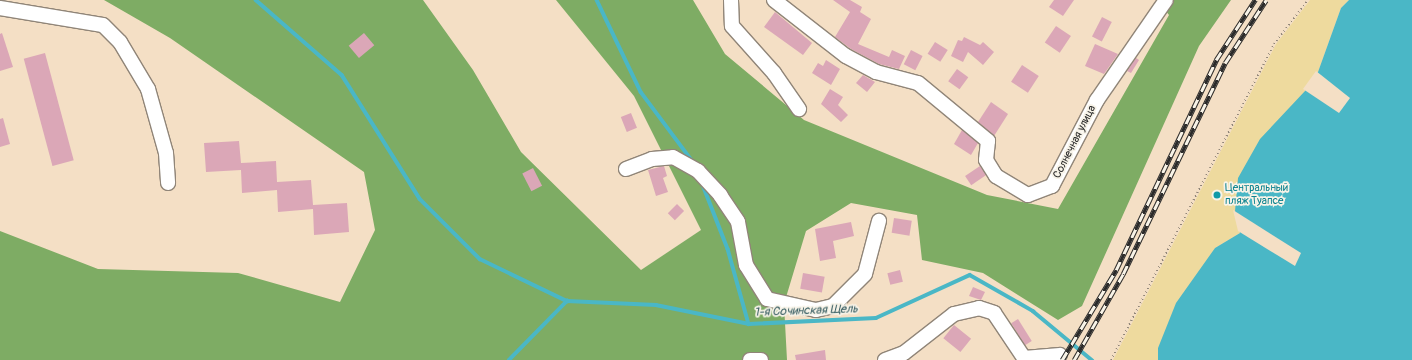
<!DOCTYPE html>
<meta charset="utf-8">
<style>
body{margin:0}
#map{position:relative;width:1412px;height:360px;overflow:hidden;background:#f4dfc5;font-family:Pangolin,sans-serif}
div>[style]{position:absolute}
.forest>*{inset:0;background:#7eac64}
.sand>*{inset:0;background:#eeda9e}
.water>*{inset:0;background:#4ab7c6}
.pier>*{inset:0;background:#f4dfc5}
.stream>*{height:3.5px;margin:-1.75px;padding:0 1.75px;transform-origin:1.75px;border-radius:1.75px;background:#4ab7c6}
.building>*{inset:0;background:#dba7b7;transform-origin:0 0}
.path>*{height:2px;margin-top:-1px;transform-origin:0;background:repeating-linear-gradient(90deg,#908578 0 1px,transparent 0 4px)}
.roads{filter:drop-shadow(1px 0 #908578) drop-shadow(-1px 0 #908578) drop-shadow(0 1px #908578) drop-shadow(0 -1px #908578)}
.minor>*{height:14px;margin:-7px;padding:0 7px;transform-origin:7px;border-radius:7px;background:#fff}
.rail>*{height:4.5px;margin-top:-2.25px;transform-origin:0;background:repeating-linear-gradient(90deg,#f7f3e8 0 9px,#2b2b2b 0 18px);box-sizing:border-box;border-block:1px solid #2b2b2b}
.dots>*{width:11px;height:11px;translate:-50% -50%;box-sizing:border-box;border:2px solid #f7f3e8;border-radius:50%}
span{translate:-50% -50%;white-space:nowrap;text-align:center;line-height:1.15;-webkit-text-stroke:3.5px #f7f3e8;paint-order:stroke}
.street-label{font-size:11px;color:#2b2b2b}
.culture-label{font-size:11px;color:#0d838f}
.left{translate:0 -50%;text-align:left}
.water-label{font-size:12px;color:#365c61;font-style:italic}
</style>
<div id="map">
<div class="forest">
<div style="clip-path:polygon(104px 0,423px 0,473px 70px,521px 152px,641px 270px,701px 230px,634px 96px,556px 0,693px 0,725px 54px,804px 120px,987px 195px,1058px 209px,1169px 15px,1157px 0,1231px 0,1199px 46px,1082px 306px,1058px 320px,983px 273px,922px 260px,917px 215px,851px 203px,806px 231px,784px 304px,787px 360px,0 360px,0 231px,98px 269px,238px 273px,340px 302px,375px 230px,364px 172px,170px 38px)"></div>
</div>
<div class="sand">
<div style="clip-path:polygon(1310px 0,1349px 0,1341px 8px,1318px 72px,1305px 91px,1240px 233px,1215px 248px,1158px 348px,1158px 360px,1113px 360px,1276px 44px)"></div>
</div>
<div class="water">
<div style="clip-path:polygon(1349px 0,1412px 0,1412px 360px,1158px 360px,1158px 348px,1176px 303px,1215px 248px,1240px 233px,1235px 211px,1238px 178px,1260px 139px,1305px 91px,1318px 72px,1341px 8px)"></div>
</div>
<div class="pier">
<div style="clip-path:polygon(1316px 71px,1350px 98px,1339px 113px,1303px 89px)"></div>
<div style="clip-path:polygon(1233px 210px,1301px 253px,1295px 266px,1238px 231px)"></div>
</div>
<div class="stream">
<div style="left:256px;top:0;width:114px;rotate:41.1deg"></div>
<div style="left:342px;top:75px;width:146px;rotate:57.8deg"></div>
<div style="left:420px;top:199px;width:85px;rotate:45deg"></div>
<div style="left:480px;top:259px;width:97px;rotate:25.8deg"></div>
<div style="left:597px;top:0;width:102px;rotate:64.4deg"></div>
<div style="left:641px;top:92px;width:89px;rotate:53.3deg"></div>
<div style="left:703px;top:185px;width:69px;rotate:68.7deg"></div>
<div style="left:728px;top:249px;width:78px;rotate:74.4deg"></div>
<div style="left:749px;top:324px;width:127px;rotate:-2.7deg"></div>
<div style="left:876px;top:318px;width:103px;rotate:-24.6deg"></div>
<div style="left:970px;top:275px;width:73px;rotate:29.7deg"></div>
<div style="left:1033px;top:311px;width:77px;rotate:39.7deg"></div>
<div style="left:509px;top:360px;width:83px;rotate:-45.5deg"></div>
<div style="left:567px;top:301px;width:89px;rotate:2.6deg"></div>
<div style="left:656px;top:305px;width:95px;rotate:11.5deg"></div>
</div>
<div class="building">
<div style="clip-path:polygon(833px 0,850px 0,862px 7px,860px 12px,871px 19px,858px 44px,889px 57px,892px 50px,905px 56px,899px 69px,879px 64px,851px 49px,835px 37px,850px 12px)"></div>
<div style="clip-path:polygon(1054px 0,1074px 0,1063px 16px,1049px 7px)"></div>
<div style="clip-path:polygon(775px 12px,812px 43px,803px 55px,764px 27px)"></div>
<div style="left:1102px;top:17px;width:11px;height:22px;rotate:27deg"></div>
<div style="left:1056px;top:26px;width:18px;height:20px;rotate:34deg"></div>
<div style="clip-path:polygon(2px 33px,13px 67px,0 71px,0 34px)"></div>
<div style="left:364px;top:33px;width:16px;height:20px;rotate:50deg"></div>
<div style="clip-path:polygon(964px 37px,980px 45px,983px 42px,994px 52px,983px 65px,968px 52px,963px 62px,951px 56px,958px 40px,962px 41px)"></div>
<div style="left:935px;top:42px;width:15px;height:14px;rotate:32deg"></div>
<div style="clip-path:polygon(1095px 44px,1118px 54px,1104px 74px,1085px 66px)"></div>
<div style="left:911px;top:50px;width:13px;height:16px;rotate:27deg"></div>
<div style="left:45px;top:53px;width:111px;height:22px;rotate:75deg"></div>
<div style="clip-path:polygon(1136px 58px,1139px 60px,1131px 73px,1127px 71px)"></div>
<div style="clip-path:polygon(826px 60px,840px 69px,831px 85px,812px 73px,818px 63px,823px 66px)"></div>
<div style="left:1022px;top:65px;width:20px;height:20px;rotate:33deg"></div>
<div style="left:957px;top:69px;width:14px;height:15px;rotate:36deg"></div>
<div style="clip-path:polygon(863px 75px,875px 82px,867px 92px,856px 83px)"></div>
<div style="clip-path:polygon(830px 89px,843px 97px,838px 105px,848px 115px,841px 122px,821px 104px)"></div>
<div style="clip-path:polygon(991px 102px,1008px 114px,994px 136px,978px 122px)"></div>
<div style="left:631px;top:113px;width:16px;height:11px;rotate:68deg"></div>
<div style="clip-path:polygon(3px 118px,10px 144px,0 147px,0 119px)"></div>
<div style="clip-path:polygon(962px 130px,978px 143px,971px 155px,954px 144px)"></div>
<div style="clip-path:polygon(239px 141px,241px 163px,276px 161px,277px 182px,311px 180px,313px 205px,347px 203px,349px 232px,314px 235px,313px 209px,278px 212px,277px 190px,242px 193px,241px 170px,206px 172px,204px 143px)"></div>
<div style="clip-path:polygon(664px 166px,667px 176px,663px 178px,668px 192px,656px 196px,648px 170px)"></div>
<div style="left:980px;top:166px;width:11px;height:18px;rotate:56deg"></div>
<div style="left:533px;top:168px;width:20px;height:12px;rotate:63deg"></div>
<div style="left:677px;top:204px;width:10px;height:13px;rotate:45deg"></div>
<div style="left:894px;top:218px;width:18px;height:15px;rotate:9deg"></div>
<div style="clip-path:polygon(851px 222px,854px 236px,833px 241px,836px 258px,820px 261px,815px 229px)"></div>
<div style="left:900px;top:270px;width:12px;height:13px;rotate:76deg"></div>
<div style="left:803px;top:273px;width:22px;height:16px;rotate:10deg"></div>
<div style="clip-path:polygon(973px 287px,985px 292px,981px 300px,969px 296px)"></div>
<div style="left:1018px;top:319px;width:26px;height:8px;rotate:58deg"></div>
<div style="left:954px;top:325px;width:22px;height:17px;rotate:39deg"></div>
<div style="clip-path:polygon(825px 350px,826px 360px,796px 360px,795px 355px)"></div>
</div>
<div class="path">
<div style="left:1111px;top:360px;width:356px;rotate:-62.7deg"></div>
<div style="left:1274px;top:44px;width:56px;rotate:-52.3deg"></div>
</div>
<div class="roads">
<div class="minor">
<div style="left:731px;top:0;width:26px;rotate:88deg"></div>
<div style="left:732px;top:26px;width:63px;rotate:48.2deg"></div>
<div style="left:774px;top:73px;width:44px;rotate:55.2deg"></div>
<div style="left:774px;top:0;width:91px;rotate:37.9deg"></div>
<div style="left:846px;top:56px;width:34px;rotate:28deg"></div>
<div style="left:876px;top:72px;width:43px;rotate:14.7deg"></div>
<div style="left:918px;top:83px;width:91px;rotate:39.6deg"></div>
<div style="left:988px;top:141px;width:19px;rotate:96deg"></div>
<div style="left:986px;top:160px;width:19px;rotate:58deg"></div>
<div style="left:996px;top:176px;width:37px;rotate:31deg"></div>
<div style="left:1028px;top:195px;width:26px;rotate:-21deg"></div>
<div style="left:1052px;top:186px;width:97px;rotate:-62.4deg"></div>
<div style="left:1097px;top:100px;width:121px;rotate:-55.4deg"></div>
<div style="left:0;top:8px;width:104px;rotate:9.4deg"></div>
<div style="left:103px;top:25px;width:24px;rotate:45deg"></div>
<div style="left:120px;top:42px;width:55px;rotate:59.2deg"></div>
<div style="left:148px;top:89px;width:66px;rotate:74.3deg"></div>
<div style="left:166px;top:153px;width:30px;rotate:86deg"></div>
<div style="left:626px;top:169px;width:28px;rotate:-21deg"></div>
<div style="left:652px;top:159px;width:21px;rotate:-5deg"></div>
<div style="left:673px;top:157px;width:29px;rotate:29deg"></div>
<div style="left:698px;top:171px;width:33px;rotate:47deg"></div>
<div style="left:720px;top:195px;width:32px;rotate:56deg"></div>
<div style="left:738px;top:222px;width:44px;rotate:79.5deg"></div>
<div style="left:746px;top:265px;width:40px;rotate:58deg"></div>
<div style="left:767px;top:299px;width:50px;rotate:12.7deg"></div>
<div style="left:816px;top:310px;width:17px;rotate:-13deg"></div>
<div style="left:833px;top:306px;width:45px;rotate:-45deg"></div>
<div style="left:865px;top:274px;width:55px;rotate:-75.2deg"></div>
<div style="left:750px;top:360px;width:11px"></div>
<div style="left:885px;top:360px;width:20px;rotate:-20deg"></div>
<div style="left:904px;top:353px;width:63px;rotate:-38deg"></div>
<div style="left:954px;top:314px;width:26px;rotate:-13deg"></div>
<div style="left:979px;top:308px;width:16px;rotate:18deg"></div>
<div style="left:994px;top:313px;width:54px;rotate:56.3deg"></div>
<div style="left:1024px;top:358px;width:36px;rotate:-5deg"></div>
</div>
</div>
<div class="rail">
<div style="left:1062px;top:360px;width:105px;rotate:-59deg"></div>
<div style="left:1116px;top:270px;width:233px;rotate:-64.5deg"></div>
<div style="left:1216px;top:60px;width:72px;rotate:-57deg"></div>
<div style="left:1074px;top:360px;width:99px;rotate:-60.3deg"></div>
<div style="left:1123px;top:274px;width:234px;rotate:-64.2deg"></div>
<div style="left:1225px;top:63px;width:75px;rotate:-56.9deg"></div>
</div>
<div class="dots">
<div style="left:1217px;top:195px;background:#0f9aa8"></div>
</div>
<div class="street-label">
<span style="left:1075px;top:142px;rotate:-63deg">Солнечная улица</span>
</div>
<div class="culture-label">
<span class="left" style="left:1225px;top:195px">Центральный<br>пляж Туапсе</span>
</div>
<div class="water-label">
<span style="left:806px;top:311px;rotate:-2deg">1-я Сочинская Щель</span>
</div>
</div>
